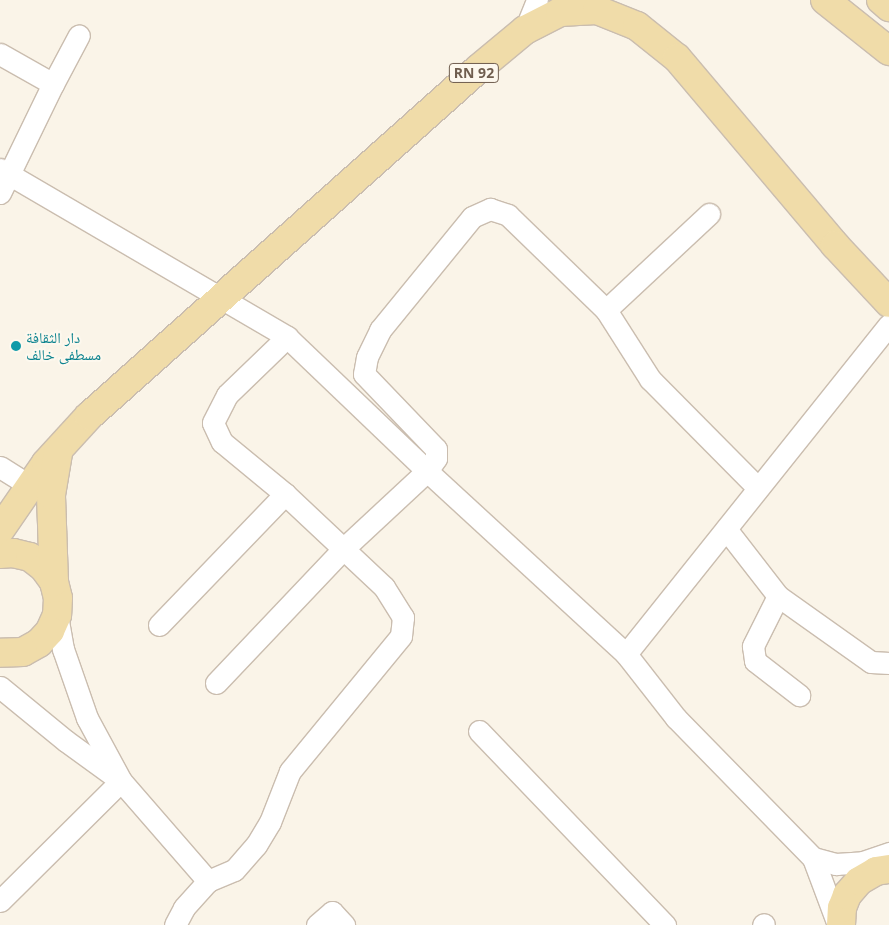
<!DOCTYPE html>
<meta charset="utf-8">
<style>
body{margin:0}
#map{position:relative;width:889px;height:925px;overflow:hidden;background:#faf4e8;font-family:"Open Sans","Noto Naskh Arabic",sans-serif}
div>[style]{position:absolute}
.roads{filter:drop-shadow(1px 0 #cabdaf) drop-shadow(-1px 0 #cabdaf) drop-shadow(0 1px #cabdaf) drop-shadow(0 -1px #cabdaf)}
.minor>*{height:21px;margin:-10.5px;padding:0 10.5px;transform-origin:10.5px;border-radius:10.5px;background:#fff}
.major>*{height:28px;margin:-14px;padding:0 14px;transform-origin:14px;border-radius:14px;background:#f0dca9}
.dots>*{width:14px;height:14px;translate:-50% -50%;box-sizing:border-box;border:2px solid #fdf8ee;border-radius:50%}
span{translate:-50% -50%;white-space:nowrap;text-align:center;line-height:1.15;-webkit-text-stroke:4px #fdf8ee;paint-order:stroke}
.shield-label span{padding:1px 4px;background:#fdf8ee;border:1px solid;border-radius:4px;-webkit-text-stroke-width:0}
.shield-label{font-size:14px;color:#705e4f;font-weight:700}
.culture-label{font-size:15px;color:#0d838f}
.left{translate:0 -50%;text-align:left}
</style>
<div id="map">
<div class="roads">
<div class="minor">
<div style="left:525px;top:30px;width:32px;rotate:-68deg"></div>
<div style="left:0;top:54px;width:61px;rotate:29.5deg"></div>
<div style="left:0;top:169px;width:333px;rotate:30.3deg"></div>
<div style="left:287px;top:337px;width:83px;rotate:136deg"></div>
<div style="left:227px;top:395px;width:31px;rotate:117deg"></div>
<div style="left:213px;top:423px;width:21px;rotate:65deg"></div>
<div style="left:222px;top:442px;width:82px;rotate:39.5deg"></div>
<div style="left:285px;top:494px;width:136px;rotate:43.2deg"></div>
<div style="left:384px;top:587px;width:36px;rotate:58deg"></div>
<div style="left:403px;top:617px;width:19px;rotate:96deg"></div>
<div style="left:401px;top:636px;width:175px;rotate:129.4deg"></div>
<div style="left:290px;top:771px;width:55px;rotate:111.4deg"></div>
<div style="left:270px;top:822px;width:27px;rotate:121deg"></div>
<div style="left:256px;top:845px;width:33px;rotate:131deg"></div>
<div style="left:234px;top:870px;width:28px;rotate:157deg"></div>
<div style="left:0;top:193px;width:121px;rotate:-64.1deg"></div>
<div style="left:53px;top:84px;width:55px;rotate:-62deg"></div>
<div style="left:606px;top:310px;width:141px;rotate:-43deg"></div>
<div style="left:287px;top:337px;width:194px;rotate:43.7deg"></div>
<div style="left:427px;top:471px;width:270px;rotate:42.6deg"></div>
<div style="left:626px;top:654px;width:81px;rotate:52deg"></div>
<div style="left:676px;top:718px;width:196px;rotate:45.6deg"></div>
<div style="left:813px;top:858px;width:72px;rotate:69.5deg"></div>
<div style="left:0;top:467px;width:36px;rotate:32deg"></div>
<div style="left:726px;top:529px;width:85px;rotate:52.2deg"></div>
<div style="left:778px;top:596px;width:114px;rotate:35.4deg"></div>
<div style="left:871px;top:662px;width:18px;rotate:3deg"></div>
<div style="left:778px;top:596px;width:56px;rotate:116.6deg"></div>
<div style="left:753px;top:646px;width:15px;rotate:82deg"></div>
<div style="left:755px;top:661px;width:56px;rotate:37.7deg"></div>
<div style="left:57px;top:615px;width:35px;rotate:80deg"></div>
<div style="left:63px;top:649px;width:73px;rotate:70.8deg"></div>
<div style="left:87px;top:718px;width:72px;rotate:61.6deg"></div>
<div style="left:121px;top:781px;width:133px;rotate:49deg"></div>
<div style="left:208px;top:881px;width:36px;rotate:132deg"></div>
<div style="left:184px;top:908px;width:19px;rotate:118deg"></div>
<div style="left:159px;top:625px;width:182px;rotate:-46.1deg"></div>
<div style="left:626px;top:654px;width:421px;rotate:-51.4deg"></div>
<div style="left:216px;top:683px;width:183px;rotate:-46.5deg"></div>
<div style="left:342px;top:550px;width:116px;rotate:-42.9deg"></div>
<div style="left:427px;top:471px;width:16px;rotate:-55deg"></div>
<div style="left:436px;top:458px;width:9px;rotate:-90deg"></div>
<div style="left:436px;top:449px;width:104px;rotate:-133.8deg"></div>
<div style="left:364px;top:374px;width:17px;rotate:-80deg"></div>
<div style="left:367px;top:357px;width:30px;rotate:-64deg"></div>
<div style="left:380px;top:330px;width:146px;rotate:-50.8deg"></div>
<div style="left:472px;top:217px;width:20px;rotate:-24deg"></div>
<div style="left:490px;top:209px;width:19px;rotate:18deg"></div>
<div style="left:508px;top:215px;width:136px;rotate:44.1deg"></div>
<div style="left:606px;top:310px;width:82px;rotate:57.5deg"></div>
<div style="left:650px;top:379px;width:153px;rotate:45.3deg"></div>
<div style="left:0;top:687px;width:85px;rotate:39.3deg"></div>
<div style="left:66px;top:741px;width:63px;rotate:36deg"></div>
<div style="left:479px;top:731px;width:269px;rotate:46.2deg"></div>
<div style="left:813px;top:858px;width:24px;rotate:15deg"></div>
<div style="left:836px;top:864px;width:27px;rotate:-4deg"></div>
<div style="left:863px;top:862px;width:28px;rotate:-19deg"></div>
<div style="left:0;top:901px;width:170px;rotate:-44.8deg"></div>
<div style="left:317px;top:925px;width:20px;rotate:-41deg"></div>
<div style="left:332px;top:912px;width:18px;rotate:47deg"></div>
<div style="left:763px;top:925px;width:1px;rotate:-45deg"></div>
</div>
<div class="major">
<div style="left:825px;top:0;width:82px;rotate:38.6deg"></div>
<div style="left:881px;top:0;width:11px;rotate:41deg"></div>
<div style="left:0;top:530px;width:81px;rotate:-55.5deg"></div>
<div style="left:46px;top:463px;width:64px;rotate:-47.5deg"></div>
<div style="left:89px;top:416px;width:521px;rotate:-41.73deg"></div>
<div style="left:478px;top:69px;width:61px;rotate:-39.7deg"></div>
<div style="left:525px;top:30px;width:39px;rotate:-27deg"></div>
<div style="left:560px;top:12px;width:37px;rotate:-3deg"></div>
<div style="left:597px;top:10px;width:43px;rotate:21.8deg"></div>
<div style="left:637px;top:26px;width:51px;rotate:38.7deg"></div>
<div style="left:677px;top:58px;width:245px;rotate:49.8deg"></div>
<div style="left:835px;top:245px;width:79px;rotate:47deg"></div>
<div style="left:0;top:554px;width:13px;rotate:-4deg"></div>
<div style="left:13px;top:553px;width:17px;rotate:13deg"></div>
<div style="left:30px;top:557px;width:18px;rotate:38deg"></div>
<div style="left:44px;top:568px;width:17px;rotate:54deg"></div>
<div style="left:54px;top:582px;width:16px;rotate:76deg"></div>
<div style="left:58px;top:598px;width:17px;rotate:93deg"></div>
<div style="left:57px;top:615px;width:17px;rotate:114deg"></div>
<div style="left:50px;top:631px;width:16px;rotate:133deg"></div>
<div style="left:39px;top:643px;width:18px;rotate:151deg"></div>
<div style="left:23px;top:652px;width:23px;rotate:178deg"></div>
<div style="left:54px;top:582px;width:87px;rotate:-92deg"></div>
<div style="left:51px;top:495px;width:43px;rotate:-80.5deg"></div>
<div style="left:841px;top:925px;width:17px;rotate:-87deg"></div>
<div style="left:842px;top:908px;width:14px;rotate:-69deg"></div>
<div style="left:847px;top:895px;width:18px;rotate:-49deg"></div>
<div style="left:859px;top:881px;width:20px;rotate:-30deg"></div>
<div style="left:876px;top:871px;width:13px;rotate:-9deg"></div>
</div>
</div>
<div class="dots">
<div style="left:16px;top:346px;background:#0f9aa8"></div>
</div>
<div class="shield-label">
<span style="left:474px;top:73px">RN 92</span>
</div>
<div class="culture-label">
<span class="left" style="left:26px;top:346px">دار الثقافة<br>مسطفى خالف</span>
</div>
</div>
